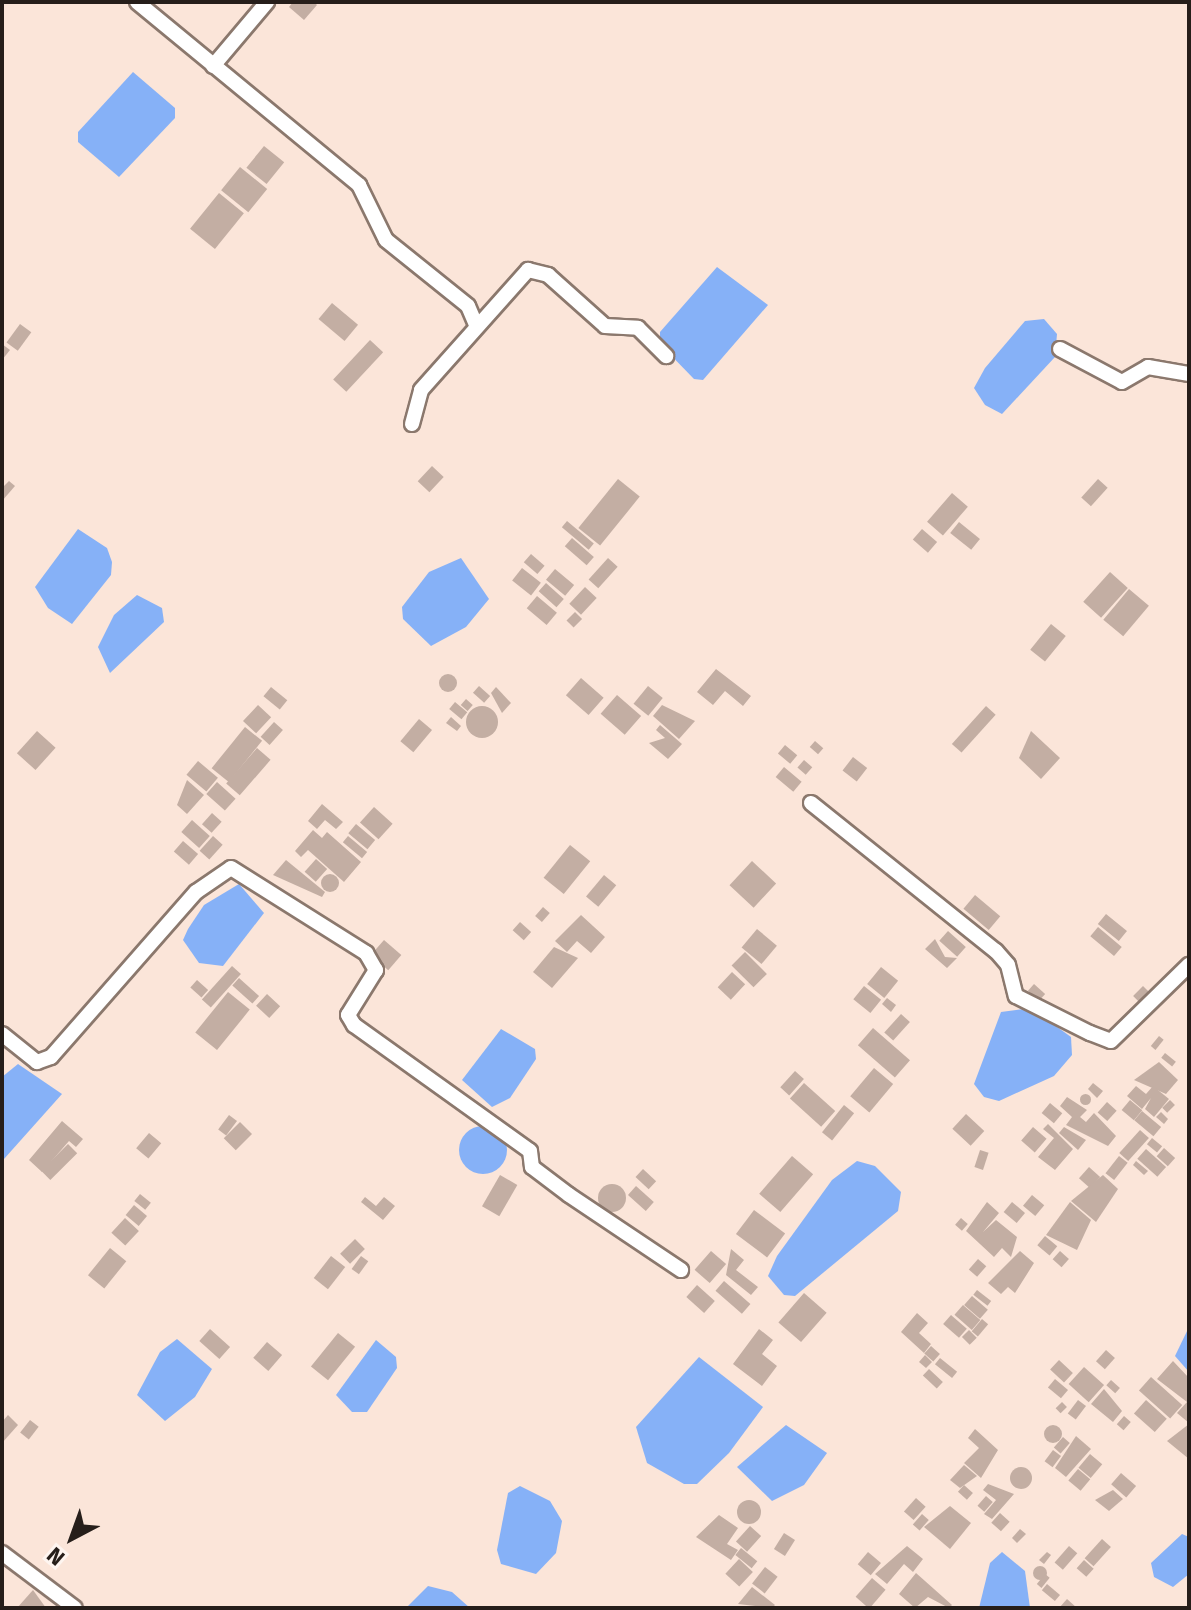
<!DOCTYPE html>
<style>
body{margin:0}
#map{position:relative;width:1191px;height:1610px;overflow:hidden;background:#fbe5d9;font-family:"Fira Sans",sans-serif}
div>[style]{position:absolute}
.water>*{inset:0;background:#86b1f7}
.round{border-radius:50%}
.building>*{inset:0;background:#c3aea3;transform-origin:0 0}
.roads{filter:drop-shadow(2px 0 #8b786d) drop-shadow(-2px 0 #8b786d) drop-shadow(0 2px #8b786d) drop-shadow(0 -2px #8b786d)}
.minor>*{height:14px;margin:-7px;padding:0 7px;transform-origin:7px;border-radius:7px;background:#fff}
span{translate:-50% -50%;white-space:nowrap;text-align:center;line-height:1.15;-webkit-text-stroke:7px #fef5f0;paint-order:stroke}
.frame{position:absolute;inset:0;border:4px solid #261e1a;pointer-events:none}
.north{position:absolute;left:32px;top:1498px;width:80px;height:80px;-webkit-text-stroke:6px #fef5f0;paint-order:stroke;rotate:221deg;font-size:22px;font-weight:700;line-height:32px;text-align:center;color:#261e1a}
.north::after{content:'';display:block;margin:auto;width:28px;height:36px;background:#261e1a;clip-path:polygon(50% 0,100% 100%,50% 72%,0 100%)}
</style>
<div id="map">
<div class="water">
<div style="clip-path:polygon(133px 72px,175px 108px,175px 118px,119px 177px,78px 142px,78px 132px)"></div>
<div style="clip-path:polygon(717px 267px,768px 305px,703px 380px,694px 379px,660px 344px,660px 332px)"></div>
<div style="clip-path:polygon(1044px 319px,1057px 334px,1055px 357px,1002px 414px,985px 405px,974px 388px,985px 368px,1025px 321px)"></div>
<div style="clip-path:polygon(78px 529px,107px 548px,112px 562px,111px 575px,72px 624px,48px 608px,35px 587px)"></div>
<div style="clip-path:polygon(461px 558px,489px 599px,466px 627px,431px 646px,403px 619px,402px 607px,429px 572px)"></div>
<div style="clip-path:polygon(137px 595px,162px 608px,164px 622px,110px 673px,98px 647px,114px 615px)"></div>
<div style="clip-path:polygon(239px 884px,264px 913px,223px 966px,199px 963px,183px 940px,188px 929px,204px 905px)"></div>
<div style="clip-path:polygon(1031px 1008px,1071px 1037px,1072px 1055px,1054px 1076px,999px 1101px,984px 1097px,974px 1084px,1001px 1012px)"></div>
<div style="clip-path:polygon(501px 1029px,535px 1049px,536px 1059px,510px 1098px,492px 1107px,462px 1080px)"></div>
<div style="clip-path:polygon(18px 1064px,62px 1094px,4px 1159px,2px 1077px)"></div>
<div class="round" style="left:459px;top:1126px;width:48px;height:48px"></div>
<div style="clip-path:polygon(857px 1161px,875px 1166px,901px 1192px,898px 1211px,795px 1296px,784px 1295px,768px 1276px,777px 1256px,832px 1180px)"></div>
<div style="clip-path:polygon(1189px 1327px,1189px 1372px,1175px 1356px)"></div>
<div style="clip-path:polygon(177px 1339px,212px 1369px,195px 1397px,165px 1421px,137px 1395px,160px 1352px)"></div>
<div style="clip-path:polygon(376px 1340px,396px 1357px,397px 1368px,367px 1412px,352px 1412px,336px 1395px)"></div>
<div style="clip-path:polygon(699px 1357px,763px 1407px,729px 1453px,697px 1484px,684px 1484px,647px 1463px,636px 1427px)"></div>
<div style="clip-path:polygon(786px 1425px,827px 1453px,804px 1485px,772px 1501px,737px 1467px)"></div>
<div style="clip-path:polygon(520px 1486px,550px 1501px,562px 1521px,556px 1553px,536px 1574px,501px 1564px,497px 1550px,508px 1493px)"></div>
<div style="clip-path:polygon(1182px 1534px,1189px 1537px,1189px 1574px,1173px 1587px,1154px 1577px,1151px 1563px)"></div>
<div style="clip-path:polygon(1002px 1552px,1025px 1571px,1030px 1608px,979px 1608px,990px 1563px)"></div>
<div style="clip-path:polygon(428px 1586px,452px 1592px,470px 1608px,406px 1608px)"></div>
</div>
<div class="building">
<div style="clip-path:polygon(293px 2px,314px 2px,317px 5px,304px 20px,289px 7px)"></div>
<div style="left:264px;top:146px;width:26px;height:28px;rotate:39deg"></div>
<div style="left:240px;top:167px;width:35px;height:30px;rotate:39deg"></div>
<div style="left:219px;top:193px;width:32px;height:46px;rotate:39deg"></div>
<div style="left:332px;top:303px;width:34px;height:21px;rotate:40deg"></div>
<div style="left:20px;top:324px;width:14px;height:23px;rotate:36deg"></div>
<div style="left:370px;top:340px;width:18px;height:54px;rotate:43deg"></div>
<div style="clip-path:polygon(2px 344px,10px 350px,2px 360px)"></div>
<div style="left:432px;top:466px;width:16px;height:21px;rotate:43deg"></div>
<div style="left:618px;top:479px;width:28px;height:63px;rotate:39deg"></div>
<div style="left:1098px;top:479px;width:13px;height:25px;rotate:42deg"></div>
<div style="clip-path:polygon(9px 481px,15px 486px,2px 501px,2px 488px)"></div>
<div style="left:952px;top:493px;width:21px;height:38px;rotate:41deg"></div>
<div style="left:567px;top:521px;width:35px;height:8px;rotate:40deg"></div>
<div style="left:959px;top:522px;width:27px;height:14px;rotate:39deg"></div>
<div style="left:922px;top:529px;width:20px;height:14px;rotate:41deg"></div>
<div style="left:572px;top:538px;width:29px;height:11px;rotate:41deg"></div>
<div style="left:531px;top:554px;width:18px;height:11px;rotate:41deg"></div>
<div style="left:608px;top:558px;width:13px;height:29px;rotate:42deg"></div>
<div style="left:522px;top:568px;width:24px;height:16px;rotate:38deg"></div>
<div style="left:555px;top:569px;width:25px;height:14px;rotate:40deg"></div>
<div style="left:1110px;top:572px;width:24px;height:40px;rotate:42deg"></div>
<div style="left:546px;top:583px;width:24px;height:11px;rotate:42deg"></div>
<div style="left:585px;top:587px;width:16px;height:23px;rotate:43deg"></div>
<div style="left:1129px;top:589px;width:26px;height:40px;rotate:40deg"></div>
<div style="left:537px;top:596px;width:26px;height:16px;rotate:40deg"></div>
<div style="left:575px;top:612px;width:10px;height:12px;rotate:45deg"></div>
<div style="left:1051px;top:624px;width:19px;height:33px;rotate:39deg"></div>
<div style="clip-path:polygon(716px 669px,751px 696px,743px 706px,725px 691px,713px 705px,697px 692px)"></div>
<div class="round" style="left:439px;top:674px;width:18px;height:18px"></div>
<div style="left:581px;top:678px;width:30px;height:23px;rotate:41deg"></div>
<div style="left:479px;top:686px;width:15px;height:9px;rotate:42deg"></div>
<div style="left:648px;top:686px;width:19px;height:23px;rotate:39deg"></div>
<div style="left:271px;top:687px;width:21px;height:12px;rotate:39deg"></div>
<div style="clip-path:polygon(496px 687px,511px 703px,502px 713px,491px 693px)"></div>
<div style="left:617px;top:695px;width:32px;height:25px;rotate:41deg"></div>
<div style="left:466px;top:699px;width:9px;height:8px;rotate:41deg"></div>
<div style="left:455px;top:702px;width:16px;height:9px;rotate:40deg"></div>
<div style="left:258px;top:705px;width:18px;height:22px;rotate:43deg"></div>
<div style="clip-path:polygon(662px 705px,695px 721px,679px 739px,653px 716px)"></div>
<div class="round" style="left:466px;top:706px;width:32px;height:32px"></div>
<div style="left:986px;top:706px;width:13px;height:51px;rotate:42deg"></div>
<div style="clip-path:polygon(451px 717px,461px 726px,457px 731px,446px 723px)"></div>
<div style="left:419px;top:719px;width:17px;height:29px;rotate:40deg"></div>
<div style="left:274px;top:722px;width:12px;height:20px;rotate:42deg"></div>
<div style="clip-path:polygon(660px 725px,682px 744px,668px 759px,649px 743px,665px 738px,656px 730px)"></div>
<div style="left:245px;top:727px;width:22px;height:53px;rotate:39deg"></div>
<div style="left:37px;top:731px;width:25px;height:30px;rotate:42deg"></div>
<div style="clip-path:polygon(1031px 731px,1060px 758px,1041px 779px,1019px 758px)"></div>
<div style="left:815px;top:741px;width:11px;height:8px;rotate:41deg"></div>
<div style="left:785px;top:745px;width:16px;height:11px;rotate:40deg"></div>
<div style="left:257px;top:748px;width:18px;height:47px;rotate:41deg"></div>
<div style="left:853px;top:757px;width:18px;height:17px;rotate:38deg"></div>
<div style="left:804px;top:760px;width:11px;height:10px;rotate:41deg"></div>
<div style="left:198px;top:761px;width:26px;height:18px;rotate:40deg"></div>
<div style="left:784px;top:767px;width:23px;height:13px;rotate:40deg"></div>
<div style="clip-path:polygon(187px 780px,204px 795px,187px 814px,177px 805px)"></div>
<div style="left:217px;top:782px;width:25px;height:16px;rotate:42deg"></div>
<div style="clip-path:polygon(322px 804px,343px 822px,336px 829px,325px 820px,317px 829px,308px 821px)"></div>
<div style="left:374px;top:807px;width:25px;height:21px;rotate:42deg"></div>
<div style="left:212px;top:813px;width:13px;height:15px;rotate:42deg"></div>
<div style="left:192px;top:820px;width:24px;height:16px;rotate:42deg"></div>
<div style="left:356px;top:824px;width:25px;height:12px;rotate:40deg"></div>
<div style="clip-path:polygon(313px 830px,322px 838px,327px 832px,361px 862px,344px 882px,308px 850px,301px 857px,295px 851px)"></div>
<div style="left:213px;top:836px;width:13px;height:20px;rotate:42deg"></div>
<div style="left:348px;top:836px;width:25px;height:8px;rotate:40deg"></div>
<div style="left:183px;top:841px;width:20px;height:14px;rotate:41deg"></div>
<div style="left:570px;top:845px;width:26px;height:42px;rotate:39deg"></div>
<div style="left:316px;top:859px;width:15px;height:17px;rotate:42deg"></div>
<div style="clip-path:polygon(286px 860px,325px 892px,322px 897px,273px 875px)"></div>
<div style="left:752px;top:861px;width:33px;height:33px;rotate:43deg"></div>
<div class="round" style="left:321px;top:874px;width:18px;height:18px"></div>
<div style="left:604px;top:875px;width:16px;height:28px;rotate:40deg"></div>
<div style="left:975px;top:895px;width:33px;height:18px;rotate:40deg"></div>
<div style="left:543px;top:907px;width:9px;height:12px;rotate:41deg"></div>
<div style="left:1106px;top:914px;width:27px;height:13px;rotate:39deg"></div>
<div style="clip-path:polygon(581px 915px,605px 937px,591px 953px,577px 941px,567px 952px,555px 941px)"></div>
<div style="left:520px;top:922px;width:15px;height:11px;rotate:42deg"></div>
<div style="left:1098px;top:927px;width:31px;height:12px;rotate:40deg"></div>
<div style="left:757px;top:929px;width:26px;height:24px;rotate:40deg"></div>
<div style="left:948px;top:931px;width:24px;height:13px;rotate:42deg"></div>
<div style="clip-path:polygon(935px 939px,945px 957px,957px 958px,947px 968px,925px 949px)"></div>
<div style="left:384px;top:940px;width:23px;height:20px;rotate:41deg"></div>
<div style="clip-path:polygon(554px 947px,578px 958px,552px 988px,533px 972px)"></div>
<div style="left:745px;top:952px;width:31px;height:19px;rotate:45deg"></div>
<div style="left:232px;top:966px;width:12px;height:45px;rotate:42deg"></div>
<div style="left:881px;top:967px;width:22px;height:22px;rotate:39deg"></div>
<div style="left:732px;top:972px;width:18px;height:21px;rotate:43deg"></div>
<div style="left:239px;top:978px;width:27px;height:10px;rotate:42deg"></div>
<div style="left:197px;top:980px;width:15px;height:10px;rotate:42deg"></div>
<div style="left:1034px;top:984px;width:15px;height:9px;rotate:42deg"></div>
<div style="left:864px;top:986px;width:22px;height:17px;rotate:39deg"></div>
<div style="left:1143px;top:986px;width:10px;height:14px;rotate:45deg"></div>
<div style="left:228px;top:992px;width:28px;height:52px;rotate:39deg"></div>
<div style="left:267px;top:994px;width:18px;height:16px;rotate:43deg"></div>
<div style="clip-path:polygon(887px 998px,896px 1005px,891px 1012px,882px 1004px)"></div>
<div style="left:901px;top:1014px;width:12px;height:25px;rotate:42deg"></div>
<div style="left:873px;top:1028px;width:49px;height:23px;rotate:41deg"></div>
<div style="left:1159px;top:1036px;width:6px;height:13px;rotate:39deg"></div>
<div style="left:1165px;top:1053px;width:14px;height:6px;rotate:39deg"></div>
<div style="clip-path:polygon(1159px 1062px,1178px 1080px,1166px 1094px,1134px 1080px)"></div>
<div style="left:874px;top:1068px;width:25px;height:37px;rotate:40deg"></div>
<div style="left:795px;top:1071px;width:12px;height:22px;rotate:42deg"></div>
<div style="left:804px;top:1083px;width:42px;height:21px;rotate:42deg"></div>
<div style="clip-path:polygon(1093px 1083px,1103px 1091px,1097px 1098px,1088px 1089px)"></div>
<div style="clip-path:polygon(1136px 1086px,1146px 1094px,1153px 1086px,1169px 1099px,1154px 1117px,1145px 1109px,1151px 1098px,1142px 1109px,1127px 1096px)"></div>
<div class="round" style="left:1079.5px;top:1093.5px;width:11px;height:11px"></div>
<div style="clip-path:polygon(1067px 1097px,1087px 1110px,1080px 1117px,1086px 1122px,1094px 1113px,1116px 1136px,1108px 1146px,1066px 1125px,1072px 1117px,1060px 1106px)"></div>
<div style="left:1130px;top:1100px;width:16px;height:13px;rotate:40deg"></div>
<div style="left:1170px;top:1100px;width:7px;height:11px;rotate:45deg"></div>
<div style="left:1107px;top:1102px;width:13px;height:14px;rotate:42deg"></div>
<div style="left:1050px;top:1103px;width:16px;height:13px;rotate:40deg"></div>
<div style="left:844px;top:1105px;width:13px;height:35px;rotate:39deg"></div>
<div style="left:1142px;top:1111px;width:25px;height:12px;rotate:40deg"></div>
<div style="clip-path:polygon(1161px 1112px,1168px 1119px,1164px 1124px,1156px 1117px)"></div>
<div style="left:966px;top:1114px;width:25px;height:20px;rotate:43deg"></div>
<div style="left:229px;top:1115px;width:10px;height:18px;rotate:37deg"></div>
<div style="clip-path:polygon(62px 1121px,83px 1139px,76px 1147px,69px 1141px,42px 1172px,29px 1160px)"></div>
<div style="left:240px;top:1122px;width:17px;height:23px;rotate:45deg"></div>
<div style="clip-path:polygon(1048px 1124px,1073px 1149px,1055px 1170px,1038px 1157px,1054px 1138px,1043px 1129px)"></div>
<div style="left:1033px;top:1127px;width:18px;height:18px;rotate:41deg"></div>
<div style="clip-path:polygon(1064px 1127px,1086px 1140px,1078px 1150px,1059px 1133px)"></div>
<div style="left:1140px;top:1130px;width:12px;height:31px;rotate:42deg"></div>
<div style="left:149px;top:1133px;width:16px;height:20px;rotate:40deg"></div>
<div style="left:1152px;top:1138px;width:13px;height:8px;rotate:39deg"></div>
<div style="left:68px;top:1144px;width:13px;height:38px;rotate:45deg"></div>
<div style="left:1164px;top:1148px;width:15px;height:11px;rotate:42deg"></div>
<div style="left:1146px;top:1149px;width:27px;height:13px;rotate:42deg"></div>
<div style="left:980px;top:1150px;width:9px;height:18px;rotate:18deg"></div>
<div style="left:792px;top:1156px;width:28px;height:50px;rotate:41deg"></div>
<div style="left:1119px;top:1156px;width:11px;height:22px;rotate:38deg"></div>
<div style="clip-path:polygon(1136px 1161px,1148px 1171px,1144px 1175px,1133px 1165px)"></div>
<div style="left:1089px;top:1167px;width:15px;height:15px;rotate:42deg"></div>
<div style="left:643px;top:1169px;width:18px;height:11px;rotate:43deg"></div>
<div style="left:500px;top:1175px;width:20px;height:36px;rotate:30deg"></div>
<div style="clip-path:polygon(1103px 1175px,1118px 1189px,1096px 1222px,1071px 1201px)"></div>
<div class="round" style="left:598px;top:1184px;width:28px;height:28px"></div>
<div style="left:636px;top:1186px;width:24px;height:12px;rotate:42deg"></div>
<div style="left:140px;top:1194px;width:14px;height:9px;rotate:39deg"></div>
<div style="left:1032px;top:1195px;width:16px;height:14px;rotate:40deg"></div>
<div style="clip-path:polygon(365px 1197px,376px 1206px,384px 1197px,395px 1206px,383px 1220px,361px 1202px)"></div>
<div style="clip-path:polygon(987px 1202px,999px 1213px,983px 1232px,996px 1220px,1017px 1237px,1011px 1257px,1002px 1248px,994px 1257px,966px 1231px)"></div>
<div style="left:1012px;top:1202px;width:17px;height:13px;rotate:40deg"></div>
<div style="clip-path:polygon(1070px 1202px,1091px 1220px,1077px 1250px,1046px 1235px)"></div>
<div style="left:134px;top:1205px;width:17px;height:13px;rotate:40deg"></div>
<div style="left:754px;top:1210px;width:39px;height:30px;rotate:37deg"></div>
<div style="left:125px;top:1218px;width:19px;height:20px;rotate:43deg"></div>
<div style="left:961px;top:1218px;width:9px;height:9px;rotate:41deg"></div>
<div style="left:1045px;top:1236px;width:16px;height:12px;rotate:40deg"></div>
<div style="left:355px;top:1239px;width:14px;height:21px;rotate:45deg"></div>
<div style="left:110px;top:1248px;width:21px;height:35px;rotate:39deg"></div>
<div style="clip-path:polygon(731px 1249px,744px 1260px,736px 1270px,758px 1287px,751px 1295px,726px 1275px)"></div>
<div style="left:711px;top:1251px;width:20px;height:25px;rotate:41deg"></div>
<div style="clip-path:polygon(1020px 1251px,1034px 1263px,1015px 1293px,1008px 1287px,1001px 1294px,988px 1283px)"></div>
<div style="left:1060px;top:1251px;width:12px;height:11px;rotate:42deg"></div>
<div style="left:331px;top:1256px;width:18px;height:28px;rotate:38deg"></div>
<div style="left:361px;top:1256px;width:9px;height:16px;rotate:36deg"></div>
<div style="left:978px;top:1259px;width:11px;height:14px;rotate:41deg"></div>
<div style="left:724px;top:1281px;width:35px;height:13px;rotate:41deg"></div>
<div style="left:697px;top:1285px;width:24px;height:16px;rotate:42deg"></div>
<div style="left:977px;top:1290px;width:18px;height:6px;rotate:38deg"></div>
<div style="left:804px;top:1293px;width:30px;height:39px;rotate:41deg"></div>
<div style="left:972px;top:1296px;width:21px;height:12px;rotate:41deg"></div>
<div style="left:963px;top:1305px;width:23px;height:13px;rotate:41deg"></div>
<div style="clip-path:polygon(917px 1313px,928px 1323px,919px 1333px,931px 1344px,924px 1353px,901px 1332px)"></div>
<div style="left:951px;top:1315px;width:21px;height:12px;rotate:41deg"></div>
<div style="left:982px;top:1319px;width:8px;height:16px;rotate:40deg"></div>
<div style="left:210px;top:1329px;width:27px;height:16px;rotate:42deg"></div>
<div style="clip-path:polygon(759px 1329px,773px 1340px,762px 1354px,777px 1366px,762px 1386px,733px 1364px)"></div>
<div style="left:969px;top:1330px;width:11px;height:10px;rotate:45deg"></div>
<div style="left:338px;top:1333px;width:22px;height:43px;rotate:39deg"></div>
<div style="left:267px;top:1342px;width:20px;height:21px;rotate:41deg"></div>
<div style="left:931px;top:1346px;width:12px;height:10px;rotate:42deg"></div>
<div style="left:1106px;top:1350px;width:12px;height:15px;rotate:42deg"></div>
<div style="clip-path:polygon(925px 1355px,932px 1362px,926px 1368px,919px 1362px)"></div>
<div style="left:940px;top:1358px;width:22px;height:8px;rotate:39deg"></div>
<div style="left:1059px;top:1360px;width:19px;height:13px;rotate:43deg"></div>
<div style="clip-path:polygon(1173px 1361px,1189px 1378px,1189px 1423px,1177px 1413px,1187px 1402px,1157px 1379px)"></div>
<div style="left:1084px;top:1367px;width:27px;height:23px;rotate:42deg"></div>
<div style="left:929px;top:1369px;width:19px;height:9px;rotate:43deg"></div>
<div style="left:1151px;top:1377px;width:42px;height:18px;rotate:42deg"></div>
<div style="left:1055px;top:1379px;width:17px;height:11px;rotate:40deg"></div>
<div style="left:1111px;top:1380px;width:12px;height:7px;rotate:42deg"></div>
<div style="clip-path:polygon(1104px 1389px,1122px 1411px,1113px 1422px,1091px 1404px)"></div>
<div style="left:1078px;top:1400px;width:10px;height:17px;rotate:37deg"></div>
<div style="left:1146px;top:1400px;width:28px;height:18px;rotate:42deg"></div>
<div style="left:1062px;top:1402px;width:7px;height:9px;rotate:45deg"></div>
<div style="clip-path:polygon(8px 1415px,18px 1425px,2px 1443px,2px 1422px)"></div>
<div style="left:1124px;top:1416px;width:9px;height:11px;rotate:41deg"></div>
<div style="left:30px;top:1420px;width:11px;height:16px;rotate:38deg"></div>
<div style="clip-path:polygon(1189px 1424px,1189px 1459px,1167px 1441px)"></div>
<div class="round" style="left:1044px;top:1425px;width:18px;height:18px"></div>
<div style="clip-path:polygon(975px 1429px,998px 1450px,981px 1478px,964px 1463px,979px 1448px,968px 1438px)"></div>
<div style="clip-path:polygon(1076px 1436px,1091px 1449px,1066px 1477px,1055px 1468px)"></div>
<div style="left:1063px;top:1437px;width:9px;height:14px;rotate:41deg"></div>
<div style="left:1053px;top:1450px;width:10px;height:14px;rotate:37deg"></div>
<div style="left:1090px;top:1454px;width:16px;height:18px;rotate:40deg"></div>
<div style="clip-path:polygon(964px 1465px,977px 1476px,960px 1488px,950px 1480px)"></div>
<div class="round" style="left:1010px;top:1467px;width:22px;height:22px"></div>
<div style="left:1078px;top:1469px;width:16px;height:15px;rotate:40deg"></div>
<div style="left:1121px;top:1473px;width:20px;height:15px;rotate:41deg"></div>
<div style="clip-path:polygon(988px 1484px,1014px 1494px,992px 1519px,984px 1514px,996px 1500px,983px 1490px)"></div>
<div style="left:964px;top:1485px;width:12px;height:9px;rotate:42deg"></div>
<div style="clip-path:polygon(1113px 1490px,1123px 1499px,1109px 1511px,1095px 1500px)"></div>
<div style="left:986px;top:1496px;width:9px;height:13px;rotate:41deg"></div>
<div style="left:916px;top:1498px;width:13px;height:18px;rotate:42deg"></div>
<div class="round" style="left:737px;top:1500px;width:24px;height:24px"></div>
<div style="clip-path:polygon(950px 1506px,971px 1523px,950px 1549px,924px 1527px)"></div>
<div style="left:1000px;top:1513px;width:13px;height:13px;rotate:42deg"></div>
<div style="left:922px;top:1514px;width:9px;height:14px;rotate:41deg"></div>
<div style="clip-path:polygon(719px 1515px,738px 1528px,727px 1544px,738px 1550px,731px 1560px,696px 1537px)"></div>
<div style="left:750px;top:1526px;width:15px;height:21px;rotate:42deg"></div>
<div style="clip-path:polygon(1020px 1529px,1026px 1534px,1017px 1543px,1012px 1538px)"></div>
<div style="left:784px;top:1533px;width:13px;height:19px;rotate:32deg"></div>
<div style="left:1102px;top:1539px;width:12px;height:26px;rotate:42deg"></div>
<div style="clip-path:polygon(907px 1546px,923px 1559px,913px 1572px,904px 1564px,887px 1584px,875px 1574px)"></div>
<div style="left:1069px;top:1546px;width:11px;height:22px;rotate:41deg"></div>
<div style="left:741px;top:1548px;width:21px;height:9px;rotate:39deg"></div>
<div style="left:868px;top:1552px;width:17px;height:16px;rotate:40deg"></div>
<div style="clip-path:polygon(1047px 1552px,1051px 1555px,1044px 1564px,1039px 1560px)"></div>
<div style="left:739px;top:1559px;width:19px;height:20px;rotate:43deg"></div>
<div style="left:1084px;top:1560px;width:13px;height:11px;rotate:42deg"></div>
<div class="round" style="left:1033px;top:1566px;width:14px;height:14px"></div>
<div style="left:765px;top:1567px;width:16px;height:21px;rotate:38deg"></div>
<div style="clip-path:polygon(916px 1573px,952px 1605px,949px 1608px,928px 1597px,915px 1608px,899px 1594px)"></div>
<div style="left:1045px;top:1574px;width:6px;height:13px;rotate:39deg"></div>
<div style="left:872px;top:1578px;width:18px;height:25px;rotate:41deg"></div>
<div style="left:1047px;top:1584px;width:17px;height:8px;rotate:40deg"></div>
<div style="clip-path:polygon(752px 1587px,775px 1605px,772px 1608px,738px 1604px)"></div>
<div style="clip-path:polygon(33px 1590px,46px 1608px,17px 1608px)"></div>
<div style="clip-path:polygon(1067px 1599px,1077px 1608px,1059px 1608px)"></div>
</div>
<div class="roads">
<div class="minor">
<div style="left:137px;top:2px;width:288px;rotate:39.5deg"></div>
<div style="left:359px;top:185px;width:61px;rotate:63.9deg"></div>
<div style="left:386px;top:240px;width:105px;rotate:38.8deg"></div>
<div style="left:468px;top:306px;width:21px;rotate:67deg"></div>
<div style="left:213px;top:66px;width:84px;rotate:-49.8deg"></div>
<div style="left:1060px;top:349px;width:70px;rotate:28deg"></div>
<div style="left:1122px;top:382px;width:30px;rotate:-30deg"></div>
<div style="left:1148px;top:367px;width:42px;rotate:9.7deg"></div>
<div style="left:412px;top:424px;width:35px;rotate:-75deg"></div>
<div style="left:421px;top:390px;width:161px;rotate:-48.3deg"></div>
<div style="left:528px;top:270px;width:21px;rotate:14deg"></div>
<div style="left:548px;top:275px;width:76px;rotate:41.8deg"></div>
<div style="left:605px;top:326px;width:33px;rotate:3deg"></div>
<div style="left:638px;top:328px;width:40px;rotate:45deg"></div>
<div style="left:811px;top:803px;width:237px;rotate:38.7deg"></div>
<div style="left:996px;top:951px;width:18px;rotate:49deg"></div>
<div style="left:1008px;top:965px;width:32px;rotate:76deg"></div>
<div style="left:1016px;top:996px;width:83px;rotate:26.6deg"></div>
<div style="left:1090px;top:1033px;width:22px;rotate:21deg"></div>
<div style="left:1111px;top:1041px;width:109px;rotate:-44.3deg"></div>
<div style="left:2px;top:1034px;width:45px;rotate:38.7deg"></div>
<div style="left:37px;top:1062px;width:15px;rotate:-20deg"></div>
<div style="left:51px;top:1057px;width:220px;rotate:-48.7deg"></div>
<div style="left:196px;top:892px;width:42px;rotate:-34.4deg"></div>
<div style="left:231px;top:868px;width:160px;rotate:32.2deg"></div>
<div style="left:366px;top:953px;width:20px;rotate:60deg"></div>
<div style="left:376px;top:970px;width:53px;rotate:121.9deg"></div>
<div style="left:348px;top:1015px;width:12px;rotate:59deg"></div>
<div style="left:354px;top:1025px;width:216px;rotate:35.6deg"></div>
<div style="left:530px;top:1151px;width:16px;rotate:83deg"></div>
<div style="left:532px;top:1167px;width:46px;rotate:37.1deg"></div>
<div style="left:569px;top:1195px;width:135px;rotate:33.8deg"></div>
<div style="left:2px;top:1553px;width:91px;rotate:37deg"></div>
</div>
</div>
<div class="frame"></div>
<div class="north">N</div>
</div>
